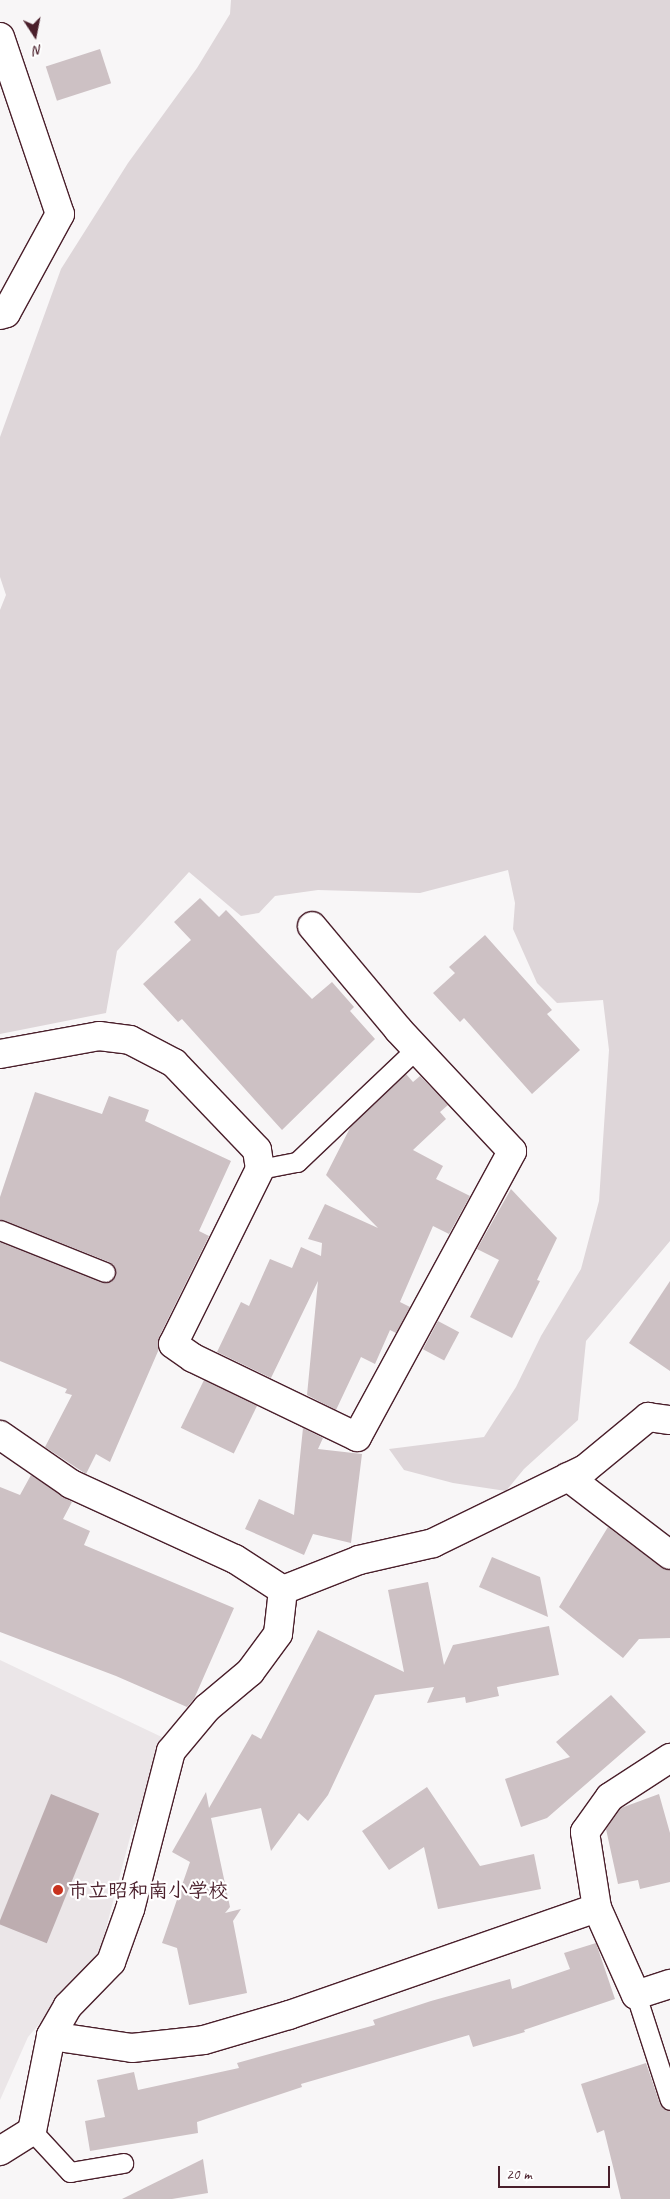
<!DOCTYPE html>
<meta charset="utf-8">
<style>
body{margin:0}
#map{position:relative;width:670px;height:2199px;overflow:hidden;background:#f8f6f7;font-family:Caveat,"Klee One",sans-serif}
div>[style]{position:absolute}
.built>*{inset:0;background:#ebe6e8}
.green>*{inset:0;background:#ded6d9}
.water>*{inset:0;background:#bdadb0;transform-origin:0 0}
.building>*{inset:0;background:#cdc1c4;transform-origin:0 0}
.roads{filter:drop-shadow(1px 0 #4a1f2b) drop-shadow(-1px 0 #4a1f2b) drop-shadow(0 1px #4a1f2b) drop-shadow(0 -1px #4a1f2b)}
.lane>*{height:19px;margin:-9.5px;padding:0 9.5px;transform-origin:9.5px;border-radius:9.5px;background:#fff}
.street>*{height:28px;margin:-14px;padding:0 14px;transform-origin:14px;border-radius:14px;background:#fff}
.dots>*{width:14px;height:14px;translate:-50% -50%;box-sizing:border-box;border:2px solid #fff;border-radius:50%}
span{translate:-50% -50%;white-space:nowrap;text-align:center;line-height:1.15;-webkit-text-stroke:4.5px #fff;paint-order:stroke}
.poi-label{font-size:20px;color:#4a1f2b;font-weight:700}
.left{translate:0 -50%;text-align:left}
.north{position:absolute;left:10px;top:10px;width:50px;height:50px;-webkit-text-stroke:4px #fff;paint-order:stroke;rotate:169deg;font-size:14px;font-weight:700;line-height:20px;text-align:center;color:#4a1f2b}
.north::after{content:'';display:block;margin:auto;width:18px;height:22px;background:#4a1f2b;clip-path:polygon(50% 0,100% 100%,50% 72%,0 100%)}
.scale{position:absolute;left:498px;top:2166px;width:112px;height:22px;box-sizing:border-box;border:2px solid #4a1f2b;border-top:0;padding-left:6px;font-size:15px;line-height:18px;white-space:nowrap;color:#4a1f2b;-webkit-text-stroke:4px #fff;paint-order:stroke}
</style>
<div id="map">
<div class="built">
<div style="clip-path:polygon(0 1660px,189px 1750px,133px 1826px,99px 1955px,28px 2037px,0 2100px)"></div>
</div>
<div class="green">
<div style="clip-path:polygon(231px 0,670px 0,670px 1241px,586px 1341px,578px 1420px,524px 1469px,506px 1491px,453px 1483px,404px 1470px,389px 1449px,484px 1437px,516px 1387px,541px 1336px,581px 1269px,599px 1201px,609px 1050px,603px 1000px,557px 1003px,537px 983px,513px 929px,515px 903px,508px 870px,420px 893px,318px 890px,275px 896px,259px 913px,241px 916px,189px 872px,117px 951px,106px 1013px,0 1034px,0 610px,6px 595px,0 577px,0 437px,61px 269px,128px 163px,197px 68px,230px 14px)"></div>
</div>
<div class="water">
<div style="left:51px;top:1794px;width:52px;height:140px;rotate:22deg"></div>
</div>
<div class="building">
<div style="left:100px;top:49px;width:36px;height:57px;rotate:72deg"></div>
<div style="clip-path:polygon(200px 898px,219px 917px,226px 910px,312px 999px,332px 982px,354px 1007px,350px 1011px,375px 1039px,282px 1130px,182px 1019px,178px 1022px,143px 984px,191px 940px,174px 922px)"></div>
<div style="clip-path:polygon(485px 935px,552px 1010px,547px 1014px,580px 1050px,532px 1094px,464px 1018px,460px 1022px,433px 993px,455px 973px,449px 967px)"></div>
<div style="clip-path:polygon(406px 1074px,413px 1082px,420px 1076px,448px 1105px,440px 1112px,446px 1119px,413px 1150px,443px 1166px,436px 1179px,470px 1196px,449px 1234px,433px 1226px,400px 1302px,410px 1307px,396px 1333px,390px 1330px,375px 1364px,361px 1357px,336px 1410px,307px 1395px,318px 1281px,271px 1378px,217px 1352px,241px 1302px,249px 1306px,270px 1259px,292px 1268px,301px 1247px,321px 1256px,322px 1243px,308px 1239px,325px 1204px,378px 1228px,326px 1175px,351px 1126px)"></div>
<div style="clip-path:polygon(35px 1092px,102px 1114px,109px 1096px,149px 1110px,145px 1121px,231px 1161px,199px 1231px,209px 1236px,159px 1337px,159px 1349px,110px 1462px,96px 1454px,86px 1474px,45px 1447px,72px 1395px,65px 1393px,67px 1389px,0 1361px,0 1242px,101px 1282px,112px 1281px,116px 1276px,114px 1265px,109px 1262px,0 1219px,0 1197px)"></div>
<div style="clip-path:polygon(511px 1189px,557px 1238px,537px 1280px,540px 1281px,512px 1338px,470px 1317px,499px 1260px,477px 1249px)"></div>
<div style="clip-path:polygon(670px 1281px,670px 1371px,629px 1343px)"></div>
<div style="left:438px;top:1321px;width:24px;height:32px;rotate:28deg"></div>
<div style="left:204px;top:1380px;width:59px;height:53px;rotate:26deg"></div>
<div style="clip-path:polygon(303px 1428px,323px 1438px,318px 1449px,362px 1454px,351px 1543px,313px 1534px,304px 1555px,245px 1529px,259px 1499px,294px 1515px)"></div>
<div style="clip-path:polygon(31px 1475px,72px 1502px,63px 1519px,90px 1531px,84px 1545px,234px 1608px,194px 1699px,187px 1707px,116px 1676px,0 1632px,0 1487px,20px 1495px)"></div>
<div style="clip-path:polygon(608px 1527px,661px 1567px,670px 1570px,670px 1638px,639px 1639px,623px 1658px,559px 1607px)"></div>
<div style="clip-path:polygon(492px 1557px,540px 1577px,548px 1617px,479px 1587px)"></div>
<div style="clip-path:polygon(428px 1582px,444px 1665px,453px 1645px,549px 1626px,559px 1675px,497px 1687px,499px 1696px,466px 1703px,465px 1697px,427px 1703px,434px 1687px,375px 1695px,328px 1795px,308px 1821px,299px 1813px,271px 1851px,261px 1808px,211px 1818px,230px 1907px,225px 1913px,241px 1909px,233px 1921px,247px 1993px,189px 2005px,177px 1948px,162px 1943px,190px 1862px,172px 1852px,188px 1824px,206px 1792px,209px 1808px,252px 1734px,261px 1739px,318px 1630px,404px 1672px,388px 1590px)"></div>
<div style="clip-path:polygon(611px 1695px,646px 1732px,547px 1818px,521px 1827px,505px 1779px,570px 1757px,556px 1742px)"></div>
<div style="clip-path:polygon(427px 1787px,480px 1866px,534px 1854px,541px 1889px,438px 1909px,424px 1847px,389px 1870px,362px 1831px)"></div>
<div style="clip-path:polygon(659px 1794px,670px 1833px,670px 1882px,640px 1889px,638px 1880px,618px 1884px,606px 1829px,621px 1808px)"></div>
<div style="clip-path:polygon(596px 1943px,615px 1999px,524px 2030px,525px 2032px,473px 2047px,469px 2035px,301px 2084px,302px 2087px,197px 2122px,198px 2133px,90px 2151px,85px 2121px,105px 2117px,97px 2080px,134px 2072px,138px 2090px,239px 2068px,237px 2063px,375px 2025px,373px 2020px,431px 2001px,510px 1979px,512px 1989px,570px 1969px,564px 1953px)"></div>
<div style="clip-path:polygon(646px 2063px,660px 2104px,670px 2111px,670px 2199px,621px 2199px,604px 2130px,597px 2133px,581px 2084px)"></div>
<div style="clip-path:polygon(203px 2159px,208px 2193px,172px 2199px,122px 2199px)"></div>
</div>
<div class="roads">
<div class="lane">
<div style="left:260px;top:1169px;width:38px;rotate:-11deg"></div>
<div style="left:297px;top:1162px;width:166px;rotate:-43.5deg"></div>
<div style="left:0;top:1230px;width:113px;rotate:21.8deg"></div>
<div style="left:636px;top:1995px;width:110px;rotate:72.1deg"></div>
<div style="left:32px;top:2131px;width:56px;rotate:47.2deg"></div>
<div style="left:70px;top:2172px;width:54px;rotate:-9.6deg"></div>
</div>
<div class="street">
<div style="left:0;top:37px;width:187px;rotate:71.3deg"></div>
<div style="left:60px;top:214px;width:113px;rotate:118.6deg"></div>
<div style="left:6px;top:313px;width:6px;rotate:162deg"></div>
<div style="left:0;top:1054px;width:101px;rotate:-10.3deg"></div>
<div style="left:99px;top:1036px;width:31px;rotate:7deg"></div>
<div style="left:130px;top:1040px;width:50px;rotate:27.6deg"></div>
<div style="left:174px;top:1063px;width:120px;rotate:46.3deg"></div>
<div style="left:257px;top:1150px;width:19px;rotate:81deg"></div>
<div style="left:260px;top:1169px;width:195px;rotate:116.4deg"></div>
<div style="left:173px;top:1344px;width:24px;rotate:35deg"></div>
<div style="left:193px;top:1358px;width:182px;rotate:25.7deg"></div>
<div style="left:357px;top:1437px;width:325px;rotate:-61.5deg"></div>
<div style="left:512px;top:1151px;width:167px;rotate:-133.1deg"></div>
<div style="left:398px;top:1029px;width:134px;rotate:-129.9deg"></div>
<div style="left:0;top:1435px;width:86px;rotate:34.6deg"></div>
<div style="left:71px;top:1484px;width:180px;rotate:24.6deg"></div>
<div style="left:235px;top:1559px;width:57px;rotate:32.9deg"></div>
<div style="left:283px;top:1590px;width:44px;rotate:96.5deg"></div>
<div style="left:278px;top:1634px;width:47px;rotate:126.4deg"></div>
<div style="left:250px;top:1672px;width:56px;rotate:140.1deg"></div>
<div style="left:207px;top:1708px;width:56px;rotate:129.9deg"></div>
<div style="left:171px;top:1751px;width:163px;rotate:104.5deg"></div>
<div style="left:130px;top:1909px;width:56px;rotate:109.7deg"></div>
<div style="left:111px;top:1962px;width:62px;rotate:134.3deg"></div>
<div style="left:68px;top:2006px;width:34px;rotate:120deg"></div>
<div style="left:51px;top:2036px;width:97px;rotate:101.3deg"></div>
<div style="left:32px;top:2131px;width:38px;rotate:148deg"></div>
<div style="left:568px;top:1477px;width:128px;rotate:37.4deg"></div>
<div style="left:283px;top:1590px;width:82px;rotate:-21.5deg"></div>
<div style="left:359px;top:1560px;width:76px;rotate:-12.9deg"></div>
<div style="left:433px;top:1543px;width:169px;rotate:-26deg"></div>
<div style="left:585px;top:1469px;width:82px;rotate:-39.5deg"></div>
<div style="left:648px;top:1417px;width:22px;rotate:8deg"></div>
<div style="left:597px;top:1908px;width:95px;rotate:65.9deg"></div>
<div style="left:636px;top:1995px;width:36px;rotate:-18deg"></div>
<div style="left:51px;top:2036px;width:82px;rotate:8.4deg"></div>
<div style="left:132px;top:2048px;width:72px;rotate:-6.3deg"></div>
<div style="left:204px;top:2040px;width:89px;rotate:-16.4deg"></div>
<div style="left:289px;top:2015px;width:326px;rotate:-19.2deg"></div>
<div style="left:597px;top:1908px;width:77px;rotate:-99deg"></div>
<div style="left:585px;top:1832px;width:43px;rotate:-54.5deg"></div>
<div style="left:610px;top:1797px;width:72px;rotate:-33deg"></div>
</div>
</div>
<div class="dots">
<div style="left:58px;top:1890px;background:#c8321e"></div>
</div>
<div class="poi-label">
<span class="left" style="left:68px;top:1890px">市立昭和南小学校</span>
</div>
<div class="north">N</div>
<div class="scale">20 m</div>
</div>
